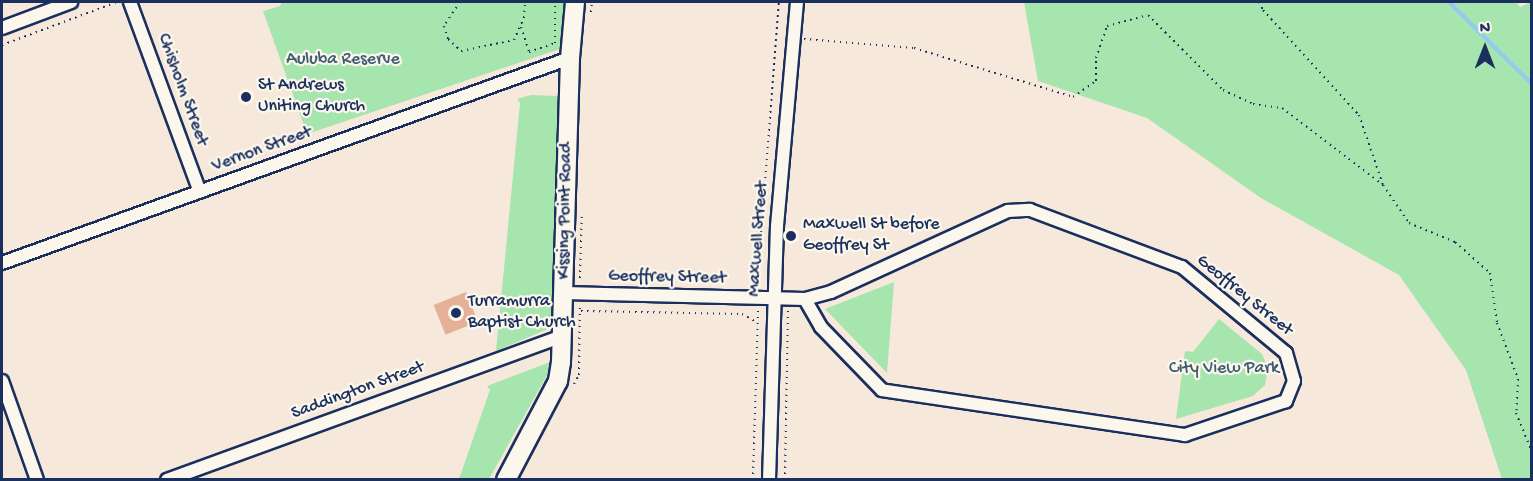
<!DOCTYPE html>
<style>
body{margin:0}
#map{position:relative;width:1533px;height:481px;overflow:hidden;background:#f6e9db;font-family:"Gochi Hand",sans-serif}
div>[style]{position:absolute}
.green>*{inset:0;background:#a6e5ad}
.stream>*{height:4px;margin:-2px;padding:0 2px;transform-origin:2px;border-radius:2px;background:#92caf1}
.building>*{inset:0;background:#e4b097;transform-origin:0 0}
.path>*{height:2px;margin-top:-1px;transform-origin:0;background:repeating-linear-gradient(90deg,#1b2f5e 0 1.5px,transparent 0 6px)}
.roads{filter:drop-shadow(2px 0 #1b2f5e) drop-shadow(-2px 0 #1b2f5e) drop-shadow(0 2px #1b2f5e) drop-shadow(0 -2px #1b2f5e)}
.street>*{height:12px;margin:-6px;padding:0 6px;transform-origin:6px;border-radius:6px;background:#fbf7ec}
.secondary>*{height:18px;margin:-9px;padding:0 9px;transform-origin:9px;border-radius:9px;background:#fbf7ec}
.dots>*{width:16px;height:16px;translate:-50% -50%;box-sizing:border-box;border:3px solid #fbf7ec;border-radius:50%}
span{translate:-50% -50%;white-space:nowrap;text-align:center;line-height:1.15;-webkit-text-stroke:4.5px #fbf7ec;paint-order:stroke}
.park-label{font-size:18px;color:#3e5c72}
.poi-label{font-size:18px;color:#1b2f5e}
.left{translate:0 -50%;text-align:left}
.street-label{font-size:18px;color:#1b2f5e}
.frame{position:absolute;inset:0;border:3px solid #1b2f5e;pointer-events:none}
.north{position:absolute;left:1455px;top:18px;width:60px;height:60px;-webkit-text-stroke:4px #fbf7ec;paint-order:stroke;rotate:0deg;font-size:16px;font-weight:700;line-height:24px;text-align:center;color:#1b2f5e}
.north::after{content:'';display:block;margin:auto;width:21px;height:27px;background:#1b2f5e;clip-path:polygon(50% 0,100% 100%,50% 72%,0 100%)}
</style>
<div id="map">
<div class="green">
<div style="clip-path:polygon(282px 2px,567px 2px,563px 48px,307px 134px,263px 11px,280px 6px)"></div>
<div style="clip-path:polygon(1024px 2px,1516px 2px,1520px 7px,1531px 2px,1531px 479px,1502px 479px,1466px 370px,1399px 275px,1261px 198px,1147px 118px,1038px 81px)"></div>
<div style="clip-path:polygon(531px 95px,558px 96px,553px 318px,550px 328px,496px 351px,520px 103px,517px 99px)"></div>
<div style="clip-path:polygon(894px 282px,887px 373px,825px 309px)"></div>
<div style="clip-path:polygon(1219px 319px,1262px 354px,1268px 368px,1265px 385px,1253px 396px,1176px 419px,1185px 351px,1193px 352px)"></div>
<div style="clip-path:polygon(550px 362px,551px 368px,489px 479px,459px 479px,490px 390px,487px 386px)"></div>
</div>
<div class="stream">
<div style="left:1449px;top:2px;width:117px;rotate:44.7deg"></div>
</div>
<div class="building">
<div style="left:466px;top:292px;width:32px;height:35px;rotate:68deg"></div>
</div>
<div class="path">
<div style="left:460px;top:2px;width:29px;rotate:124deg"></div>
<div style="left:444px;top:26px;width:14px;rotate:73deg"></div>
<div style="left:448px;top:39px;width:18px;rotate:43deg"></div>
<div style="left:461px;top:51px;width:54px;rotate:-11.7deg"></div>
<div style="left:514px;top:40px;width:24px;rotate:-66deg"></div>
<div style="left:524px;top:18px;width:16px;rotate:-86deg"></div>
<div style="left:1259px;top:2px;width:9px;rotate:63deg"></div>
<div style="left:1263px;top:10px;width:142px;rotate:47.6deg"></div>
<div style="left:1359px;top:115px;width:74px;rotate:71.1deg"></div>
<div style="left:1383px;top:185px;width:46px;rotate:55.6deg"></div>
<div style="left:1409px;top:223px;width:50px;rotate:22.4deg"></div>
<div style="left:1455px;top:242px;width:47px;rotate:41.5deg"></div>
<div style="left:1490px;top:273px;width:50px;rotate:82deg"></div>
<div style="left:1497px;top:323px;width:60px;rotate:69.4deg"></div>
<div style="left:1518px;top:379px;width:34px;rotate:93deg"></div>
<div style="left:1516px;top:413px;width:42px;rotate:67.7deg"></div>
<div style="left:591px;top:12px;width:10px;rotate:-84deg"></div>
<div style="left:521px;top:27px;width:26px;rotate:72deg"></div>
<div style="left:529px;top:52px;width:28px;rotate:-19deg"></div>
<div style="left:555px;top:43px;width:41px;rotate:-90deg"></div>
<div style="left:804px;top:39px;width:110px;rotate:4.7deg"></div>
<div style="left:914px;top:48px;width:166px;rotate:17.1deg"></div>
<div style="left:1073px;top:97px;width:28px;rotate:-35deg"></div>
<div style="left:1096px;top:81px;width:23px;rotate:-90deg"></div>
<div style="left:1096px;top:58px;width:34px;rotate:-71deg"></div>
<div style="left:1107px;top:26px;width:42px;rotate:-15deg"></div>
<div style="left:1148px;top:15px;width:106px;rotate:45deg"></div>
<div style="left:1223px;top:90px;width:33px;rotate:25deg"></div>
<div style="left:1253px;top:104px;width:29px;rotate:8deg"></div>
<div style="left:1282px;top:108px;width:127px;rotate:37.3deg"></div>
<div style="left:2px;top:45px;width:123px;rotate:-20.5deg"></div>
<div style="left:580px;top:278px;width:66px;rotate:-88.3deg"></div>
<div style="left:757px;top:286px;width:285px;rotate:-85.6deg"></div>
<div style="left:581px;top:311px;width:161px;rotate:1.1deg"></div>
<div style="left:742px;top:314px;width:18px;rotate:29deg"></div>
<div style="left:574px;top:384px;width:10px;rotate:-61deg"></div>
<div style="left:579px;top:375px;width:69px;rotate:-89.2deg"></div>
<div style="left:753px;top:480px;width:171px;rotate:-88.3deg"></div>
<div style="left:785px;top:480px;width:170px;rotate:-89deg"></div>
</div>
<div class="roads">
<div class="street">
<div style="left:130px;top:2px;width:202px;rotate:69.8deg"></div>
<div style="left:2px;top:28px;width:74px;rotate:-20.6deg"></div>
<div style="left:2px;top:263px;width:604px;rotate:-19.85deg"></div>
<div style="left:564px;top:293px;width:241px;rotate:1.4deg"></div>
<div style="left:805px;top:299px;width:27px;rotate:-15deg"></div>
<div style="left:831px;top:292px;width:195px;rotate:-24.6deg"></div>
<div style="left:1008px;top:211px;width:22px;rotate:-3deg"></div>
<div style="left:1030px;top:210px;width:162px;rotate:20.6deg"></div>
<div style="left:1182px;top:267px;width:135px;rotate:39.6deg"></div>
<div style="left:1286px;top:353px;width:29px;rotate:74deg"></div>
<div style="left:1294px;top:381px;width:22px;rotate:112deg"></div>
<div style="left:1286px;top:401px;width:107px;rotate:161.4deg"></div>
<div style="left:1185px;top:435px;width:306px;rotate:-171.6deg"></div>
<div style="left:882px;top:390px;width:88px;rotate:-134.1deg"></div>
<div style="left:821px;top:327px;width:32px;rotate:-120deg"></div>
<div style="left:2px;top:381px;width:105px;rotate:70.5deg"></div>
<div style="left:167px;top:480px;width:421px;rotate:-20deg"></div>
<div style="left:769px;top:480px;width:254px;rotate:-88.2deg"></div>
<div style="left:777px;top:226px;width:225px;rotate:-84.9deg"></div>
</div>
<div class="secondary">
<div style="left:506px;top:480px;width:112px;rotate:-62.3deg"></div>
<div style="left:558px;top:381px;width:19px;rotate:-81deg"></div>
<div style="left:561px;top:362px;width:304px;rotate:-88.3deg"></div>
<div style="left:570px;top:58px;width:56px;rotate:-84.9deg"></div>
</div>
</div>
<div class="dots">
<div style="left:246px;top:97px;background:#1b2f5e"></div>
<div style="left:791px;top:236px;background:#1b2f5e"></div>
<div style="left:456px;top:313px;background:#1b2f5e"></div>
</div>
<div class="park-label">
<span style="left:343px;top:60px">Auluba Reserve</span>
<span style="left:1224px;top:369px">City View Park</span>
</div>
<div class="poi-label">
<span class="left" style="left:258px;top:97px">St Andrews<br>Uniting Church</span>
<span class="left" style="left:803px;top:236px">Maxwell St before<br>Geoffrey St</span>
<span class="left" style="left:468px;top:313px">Turramurra<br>Baptist Church</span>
</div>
<div class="street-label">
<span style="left:182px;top:90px;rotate:70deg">Chisholm Street</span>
<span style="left:262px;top:150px;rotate:-20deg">Vernon Street</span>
<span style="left:566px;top:211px;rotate:-89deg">Kissing Point Road</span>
<span style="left:759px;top:239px;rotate:-86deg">Maxwell Street</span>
<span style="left:667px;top:278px;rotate:1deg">Geoffrey Street</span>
<span style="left:1244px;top:296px;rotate:39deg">Geoffrey Street</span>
<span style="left:358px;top:391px;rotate:-20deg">Saddington Street</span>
</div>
<div class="frame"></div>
<div class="north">N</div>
</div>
